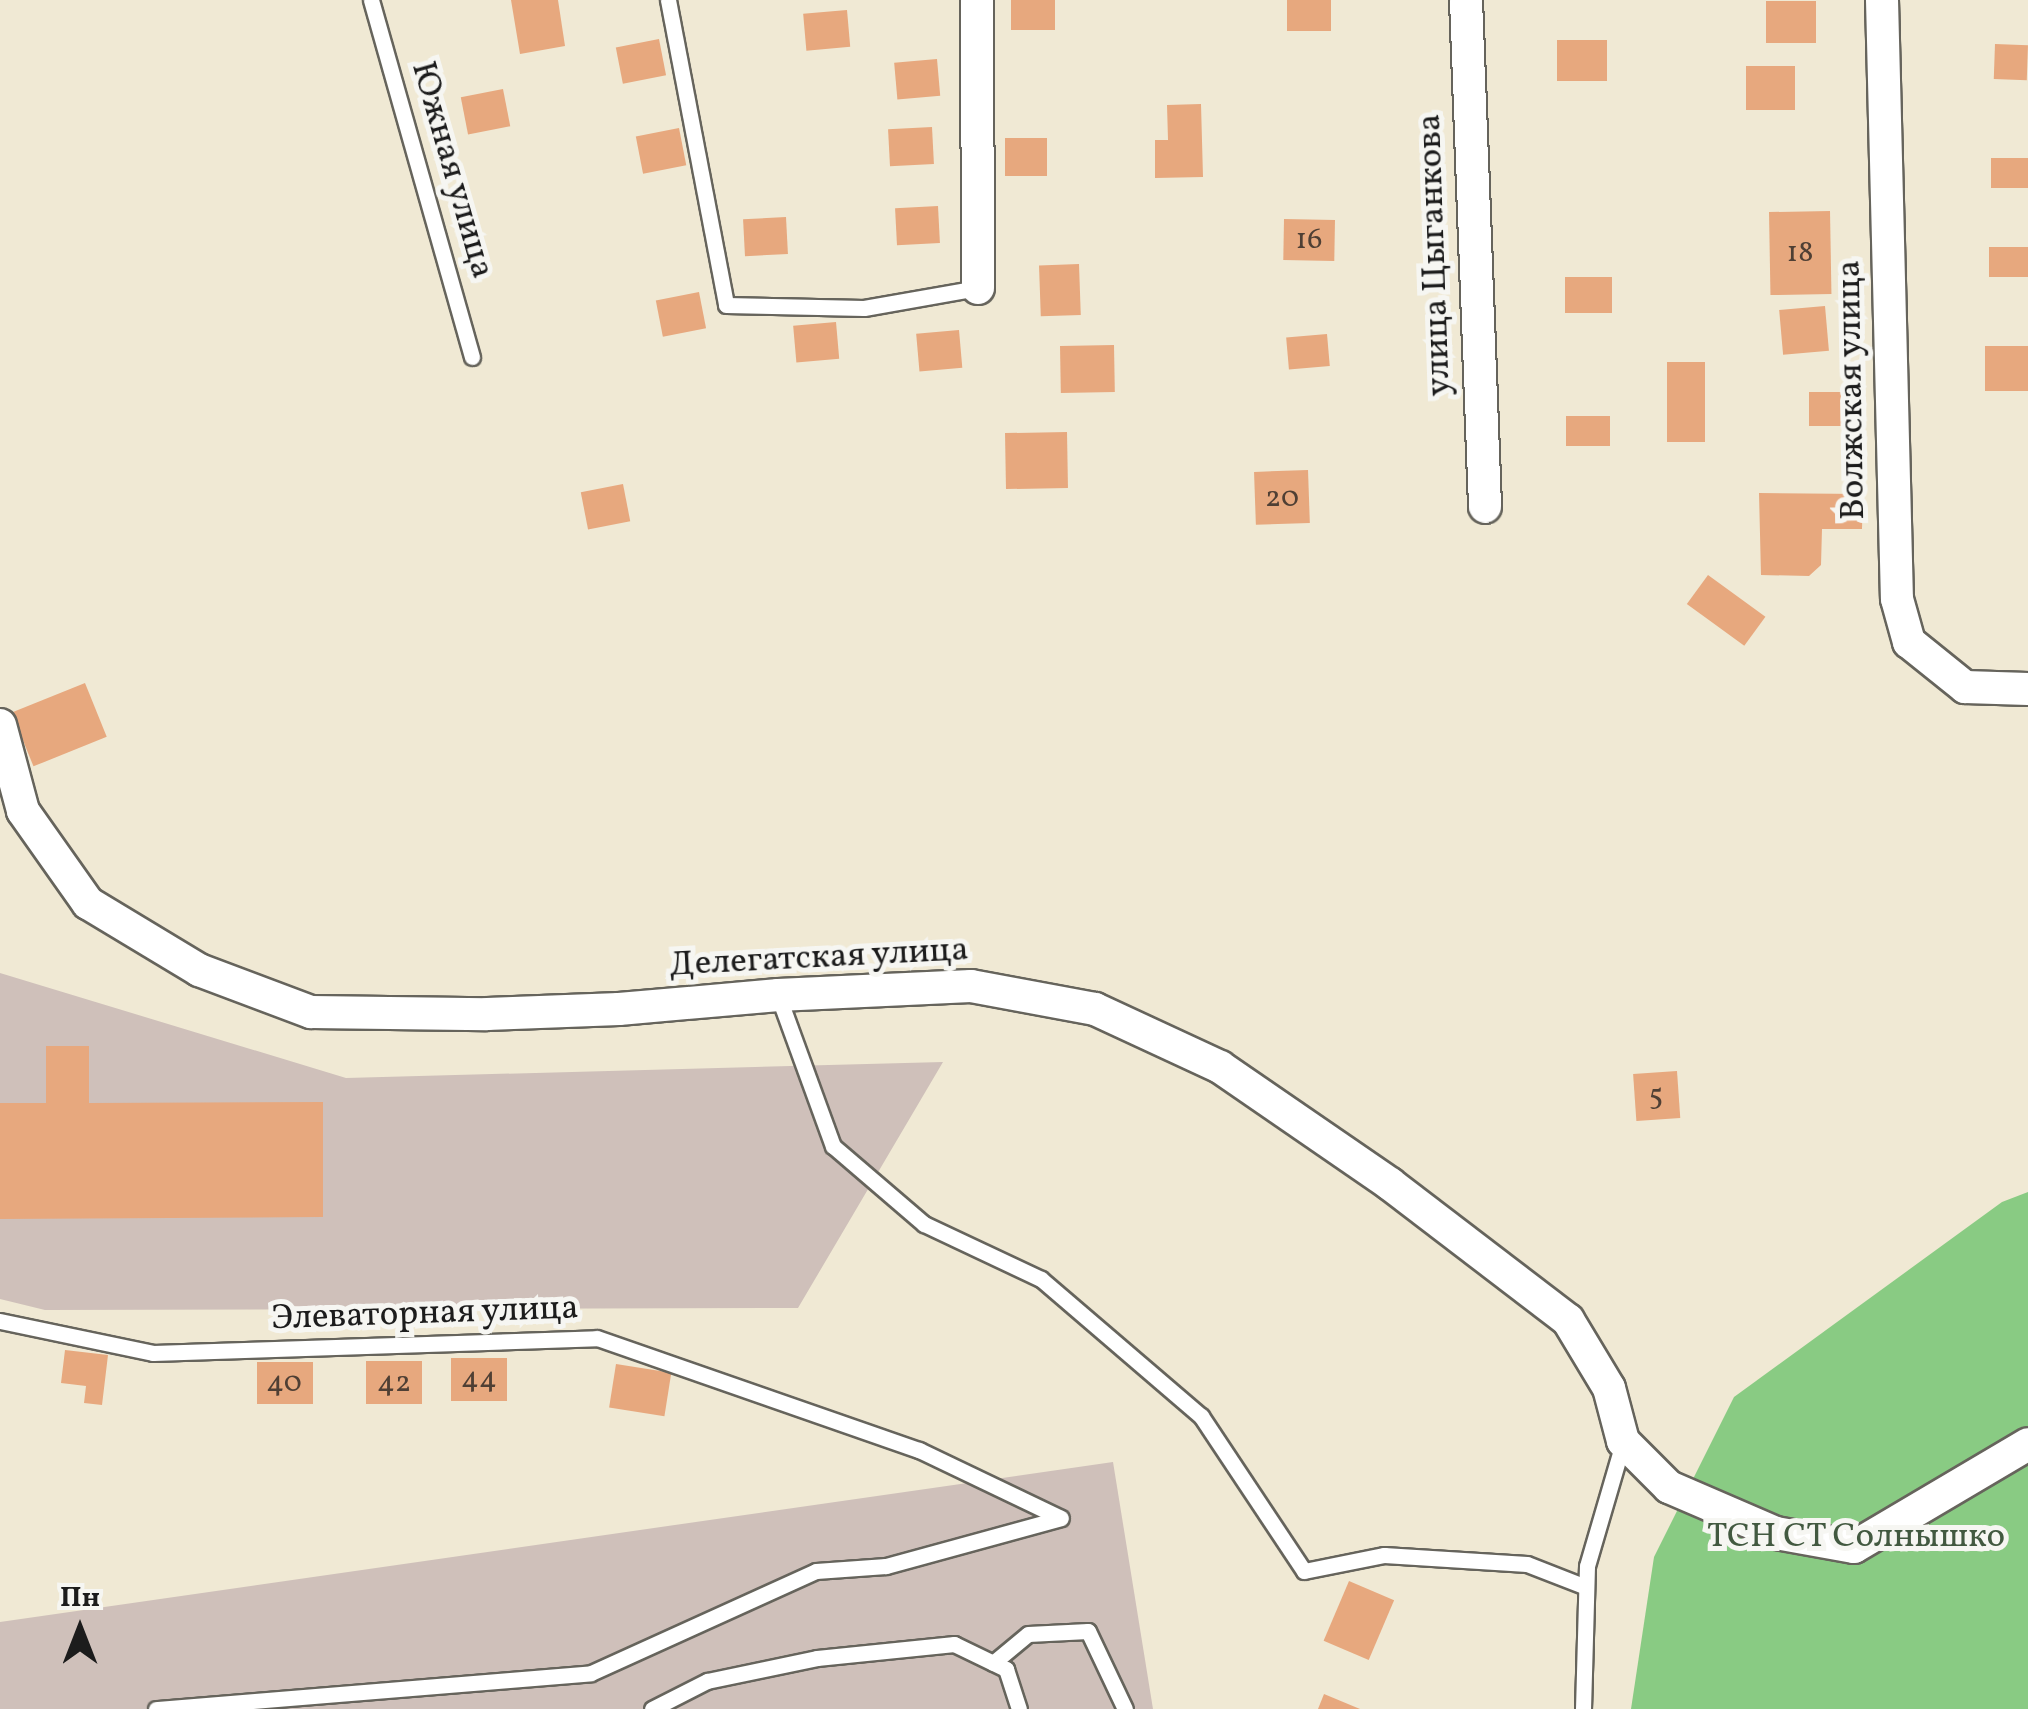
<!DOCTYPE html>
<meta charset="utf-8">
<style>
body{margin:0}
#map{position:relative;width:2028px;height:1709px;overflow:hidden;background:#f0e9d4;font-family:Vollkorn,serif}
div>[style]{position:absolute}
.industrial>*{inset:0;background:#cfc0ba}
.green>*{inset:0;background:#89cb83}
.building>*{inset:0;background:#e7a87e;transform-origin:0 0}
.roads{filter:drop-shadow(2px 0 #66645c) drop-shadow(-2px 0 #66645c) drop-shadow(0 2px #66645c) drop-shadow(0 -2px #66645c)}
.service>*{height:15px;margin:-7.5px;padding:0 7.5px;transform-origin:7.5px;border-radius:7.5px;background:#fff}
.minor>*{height:32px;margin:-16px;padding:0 16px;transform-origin:16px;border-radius:16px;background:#fff}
span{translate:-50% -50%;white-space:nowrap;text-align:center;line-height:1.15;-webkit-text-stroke:10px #f6f6f2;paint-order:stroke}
.number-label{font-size:30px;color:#4f3f34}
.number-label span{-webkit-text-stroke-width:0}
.street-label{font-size:35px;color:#1c1c1c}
.park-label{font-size:35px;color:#425940}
.north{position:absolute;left:30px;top:1579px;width:100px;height:100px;-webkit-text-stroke:8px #f6f6f2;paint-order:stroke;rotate:0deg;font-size:28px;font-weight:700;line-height:40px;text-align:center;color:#1c1c1c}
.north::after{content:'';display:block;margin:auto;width:35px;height:45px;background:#1c1c1c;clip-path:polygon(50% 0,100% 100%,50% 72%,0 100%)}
</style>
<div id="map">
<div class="industrial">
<div style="clip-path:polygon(0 973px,346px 1078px,943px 1062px,798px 1308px,45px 1310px,0 1299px)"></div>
<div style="clip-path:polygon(1113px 1462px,1153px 1709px,0 1709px,0 1622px)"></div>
</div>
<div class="green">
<div style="clip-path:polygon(2028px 1192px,2028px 1709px,1631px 1709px,1654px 1557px,1734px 1397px,2002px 1202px)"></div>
</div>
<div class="building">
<div style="clip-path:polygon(511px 0,558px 0,565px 46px,520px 54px)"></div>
<div style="left:1011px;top:0;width:44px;height:30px"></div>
<div style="left:1287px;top:0;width:44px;height:31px"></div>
<div style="left:1766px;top:1px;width:50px;height:42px"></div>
<div style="left:847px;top:10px;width:37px;height:44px;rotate:85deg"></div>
<div style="left:659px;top:39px;width:37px;height:44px;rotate:79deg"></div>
<div style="left:1557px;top:40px;width:50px;height:41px"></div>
<div style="left:1995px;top:44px;width:33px;height:35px;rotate:2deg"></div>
<div style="left:937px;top:59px;width:37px;height:43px;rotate:85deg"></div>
<div style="left:1746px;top:66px;width:49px;height:44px"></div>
<div style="left:503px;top:89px;width:38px;height:43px;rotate:79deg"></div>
<div style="clip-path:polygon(1201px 104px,1203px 177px,1155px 178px,1155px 140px,1168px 140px,1167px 105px)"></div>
<div style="left:932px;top:127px;width:37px;height:44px;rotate:87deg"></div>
<div style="left:679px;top:128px;width:38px;height:44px;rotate:79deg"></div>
<div style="left:1047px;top:138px;width:38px;height:42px;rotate:90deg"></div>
<div style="left:1991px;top:158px;width:37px;height:30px"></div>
<div style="left:938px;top:206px;width:37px;height:43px;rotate:87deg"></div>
<div style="left:1830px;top:211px;width:83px;height:61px;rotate:89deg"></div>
<div style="left:786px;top:217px;width:37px;height:43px;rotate:87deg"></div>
<div style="left:1284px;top:219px;width:51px;height:41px;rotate:1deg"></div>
<div style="left:1989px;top:247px;width:39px;height:30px"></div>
<div style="left:1079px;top:264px;width:51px;height:40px;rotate:88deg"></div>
<div style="left:1565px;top:277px;width:47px;height:36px"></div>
<div style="left:699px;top:292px;width:37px;height:44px;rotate:79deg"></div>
<div style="left:1825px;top:306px;width:45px;height:46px;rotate:85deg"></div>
<div style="left:836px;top:322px;width:37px;height:43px;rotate:85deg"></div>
<div style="left:959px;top:330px;width:38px;height:43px;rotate:85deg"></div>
<div style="left:1327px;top:334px;width:32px;height:41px;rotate:85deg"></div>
<div style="left:1114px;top:345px;width:47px;height:54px;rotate:89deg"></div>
<div style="left:2028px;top:346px;width:45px;height:43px;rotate:90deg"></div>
<div style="left:1667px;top:362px;width:38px;height:80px"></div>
<div style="left:1809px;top:392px;width:48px;height:34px"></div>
<div style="left:1566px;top:416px;width:44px;height:30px"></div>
<div style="left:1067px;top:432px;width:56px;height:62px;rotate:89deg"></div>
<div style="left:1308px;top:470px;width:53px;height:54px;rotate:88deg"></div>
<div style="left:623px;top:484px;width:38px;height:43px;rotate:79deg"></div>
<div style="clip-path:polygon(1759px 493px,1863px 494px,1862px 529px,1822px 529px,1821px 565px,1809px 576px,1761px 575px)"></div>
<div style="left:1708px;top:575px;width:71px;height:36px;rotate:36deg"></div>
<div style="left:85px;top:683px;width:58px;height:79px;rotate:68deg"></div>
<div style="clip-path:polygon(46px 1046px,89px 1046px,89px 1103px,323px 1102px,323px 1217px,0 1219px,0 1103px,46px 1103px)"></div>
<div style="left:1677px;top:1071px;width:47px;height:44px;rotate:86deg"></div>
<div style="clip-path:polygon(65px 1350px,108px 1355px,102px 1405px,84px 1403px,86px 1386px,61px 1383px)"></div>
<div style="left:451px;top:1358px;width:56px;height:43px"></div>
<div style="left:366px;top:1361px;width:56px;height:43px"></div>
<div style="left:257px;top:1362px;width:56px;height:42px"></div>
<div style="left:616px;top:1364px;width:56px;height:44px;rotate:9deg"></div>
<div style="left:1349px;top:1581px;width:49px;height:65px;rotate:23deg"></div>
<div style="clip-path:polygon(1324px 1694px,1360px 1709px,1318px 1709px)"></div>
</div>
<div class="roads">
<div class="service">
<div style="left:371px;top:0;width:371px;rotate:74.2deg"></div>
<div style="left:668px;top:0;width:310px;rotate:79.2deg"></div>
<div style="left:726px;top:305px;width:138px;rotate:1.2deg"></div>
<div style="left:864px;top:308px;width:116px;rotate:-10deg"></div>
<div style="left:778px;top:995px;width:161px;rotate:70deg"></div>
<div style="left:833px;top:1146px;width:120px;rotate:40.6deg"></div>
<div style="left:924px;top:1224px;width:129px;rotate:25.2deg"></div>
<div style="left:1041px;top:1279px;width:211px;rotate:40.6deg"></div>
<div style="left:1201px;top:1416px;width:186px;rotate:56.4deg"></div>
<div style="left:1304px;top:1571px;width:82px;rotate:-11.3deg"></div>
<div style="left:1384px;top:1555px;width:143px;rotate:3.6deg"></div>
<div style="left:1527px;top:1564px;width:63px;rotate:21.3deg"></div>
<div style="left:0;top:1321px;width:156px;rotate:11.8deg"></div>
<div style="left:153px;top:1353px;width:444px;rotate:-1.9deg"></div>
<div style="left:597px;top:1338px;width:341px;rotate:19.2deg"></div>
<div style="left:919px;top:1450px;width:157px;rotate:25.6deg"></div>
<div style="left:993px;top:1663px;width:45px;rotate:-39.6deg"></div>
<div style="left:1028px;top:1634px;width:60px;rotate:-2.9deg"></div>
<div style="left:1088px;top:1631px;width:86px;rotate:64.6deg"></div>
<div style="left:156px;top:1709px;width:436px;rotate:-4.7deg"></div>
<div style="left:591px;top:1673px;width:247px;rotate:-24.4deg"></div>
<div style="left:816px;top:1571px;width:70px;rotate:-4.1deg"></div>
<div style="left:886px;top:1566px;width:181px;rotate:-15.3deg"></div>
<div style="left:652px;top:1709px;width:62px;rotate:-27deg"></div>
<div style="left:707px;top:1681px;width:112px;rotate:-11.8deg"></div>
<div style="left:817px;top:1658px;width:138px;rotate:-5.8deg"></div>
<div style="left:954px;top:1644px;width:58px;rotate:25.7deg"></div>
<div style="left:1006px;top:1669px;width:42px;rotate:72deg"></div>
<div style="left:1583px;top:1709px;width:143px;rotate:-88.4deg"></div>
<div style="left:1587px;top:1566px;width:128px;rotate:-73.7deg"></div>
</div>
<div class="minor">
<div style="left:977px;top:0;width:288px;rotate:89.8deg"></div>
<div style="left:1466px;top:0;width:507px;rotate:87.85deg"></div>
<div style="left:1882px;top:0;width:599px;rotate:88.57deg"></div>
<div style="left:1897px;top:599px;width:45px;rotate:74.4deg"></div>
<div style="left:1909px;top:642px;width:72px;rotate:38.8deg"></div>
<div style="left:1965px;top:687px;width:63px;rotate:1.8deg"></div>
<div style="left:0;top:725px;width:89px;rotate:75deg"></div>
<div style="left:23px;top:811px;width:113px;rotate:54.8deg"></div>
<div style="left:88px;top:903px;width:130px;rotate:31.1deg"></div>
<div style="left:199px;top:970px;width:120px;rotate:20.6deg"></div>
<div style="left:311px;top:1012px;width:176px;rotate:0.7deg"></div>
<div style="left:487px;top:1014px;width:132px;rotate:-2.2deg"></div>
<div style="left:619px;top:1009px;width:160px;rotate:-5deg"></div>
<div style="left:778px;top:995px;width:193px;rotate:-2.7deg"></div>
<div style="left:971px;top:986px;width:126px;rotate:10.5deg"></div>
<div style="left:1095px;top:1009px;width:138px;rotate:24.9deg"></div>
<div style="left:1220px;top:1067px;width:206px;rotate:34.5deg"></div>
<div style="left:1390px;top:1184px;width:224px;rotate:37.4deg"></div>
<div style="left:1568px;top:1320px;width:79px;rotate:58.9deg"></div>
<div style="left:1609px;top:1388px;width:55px;rotate:75.2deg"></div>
<div style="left:1623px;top:1441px;width:65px;rotate:45deg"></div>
<div style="left:1669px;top:1487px;width:116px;rotate:23.3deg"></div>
<div style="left:1776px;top:1533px;width:79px;rotate:10.2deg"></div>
<div style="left:1854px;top:1547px;width:202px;rotate:-30.6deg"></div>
</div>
</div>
<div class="number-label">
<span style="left:1309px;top:240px">16</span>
<span style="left:1800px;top:253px">18</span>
<span style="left:1282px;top:498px">20</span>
<span style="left:1656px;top:1096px">5</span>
<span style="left:479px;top:1379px">44</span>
<span style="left:284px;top:1383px">40</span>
<span style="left:394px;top:1383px">42</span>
</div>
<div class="street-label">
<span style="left:452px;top:170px;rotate:74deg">Южная улица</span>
<span style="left:1435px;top:255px;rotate:-92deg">улица Цыганкова</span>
<span style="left:1852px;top:390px;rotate:-91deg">Волжская улица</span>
<span style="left:819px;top:958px;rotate:-3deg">Делегатская улица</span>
<span style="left:425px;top:1314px;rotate:-2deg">Элеваторная улица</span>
</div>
<div class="park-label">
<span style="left:1856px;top:1537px">ТСН СТ Солнышко</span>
</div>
<div class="north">Пн</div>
</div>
